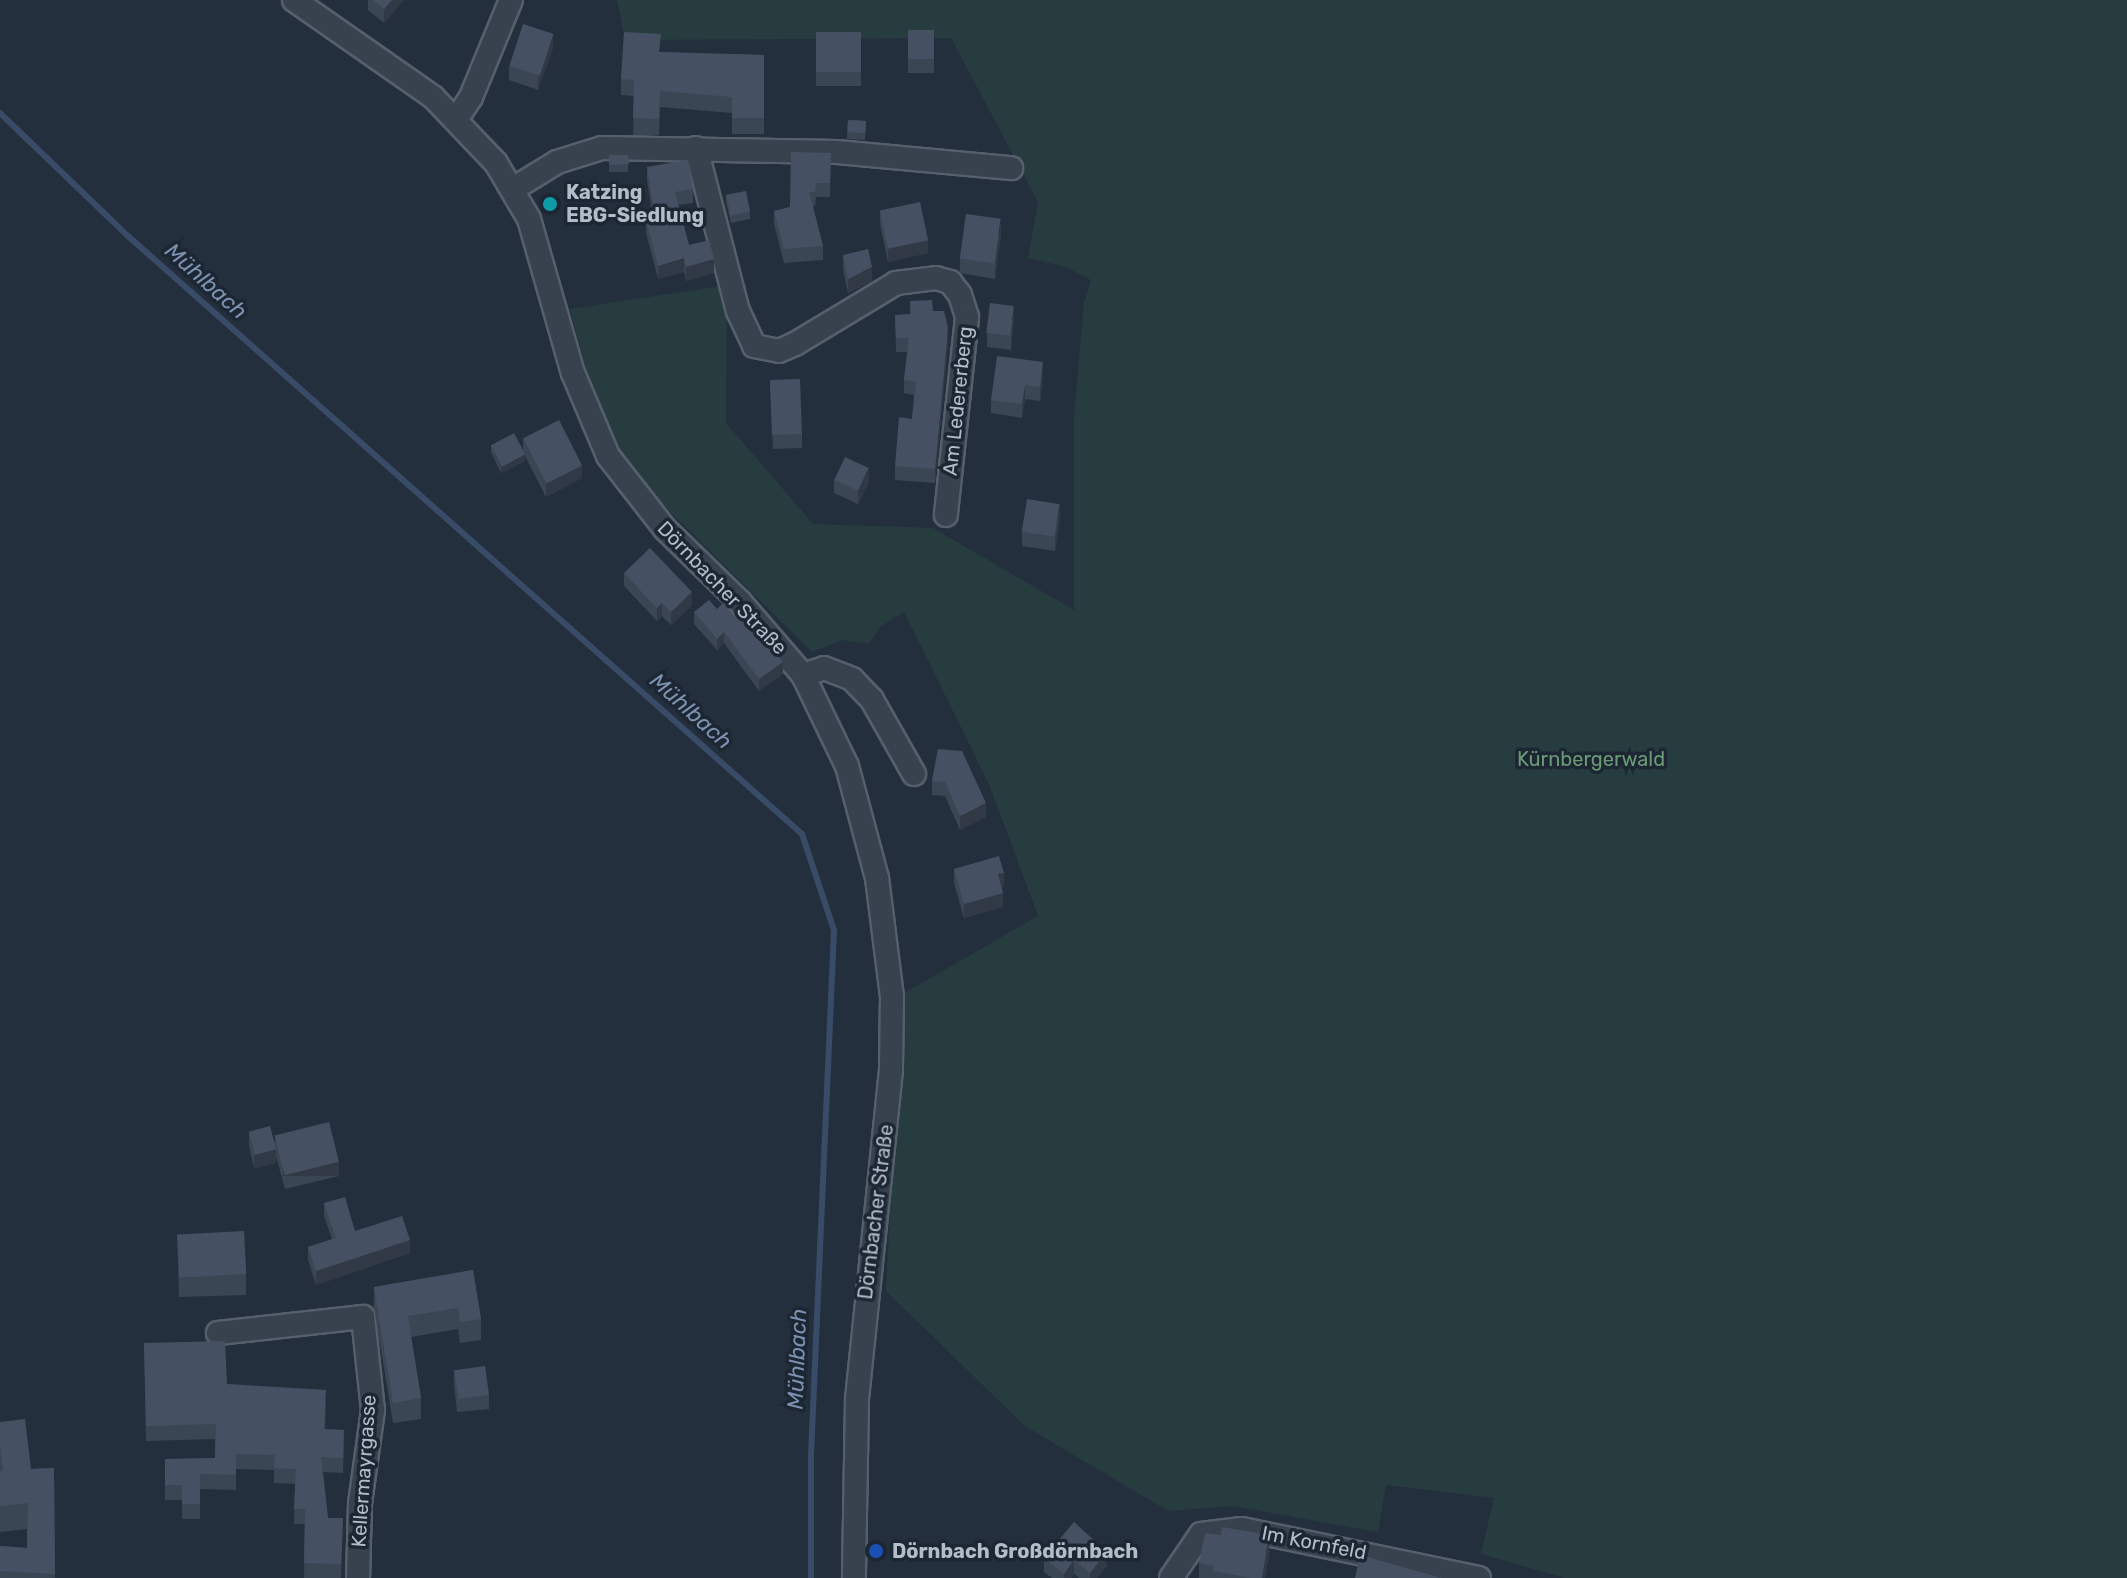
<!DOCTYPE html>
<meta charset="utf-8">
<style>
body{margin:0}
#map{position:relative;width:2127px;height:1578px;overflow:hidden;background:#242f3e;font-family:Rubik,sans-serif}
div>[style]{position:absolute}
.green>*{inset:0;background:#263c3f}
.stream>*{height:6px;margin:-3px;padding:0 3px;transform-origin:3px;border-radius:3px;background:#394c67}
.roads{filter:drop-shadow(2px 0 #565f6c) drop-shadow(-2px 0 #565f6c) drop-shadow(0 2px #565f6c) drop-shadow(0 -2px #565f6c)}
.minor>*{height:22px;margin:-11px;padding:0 11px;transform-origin:11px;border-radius:11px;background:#38414e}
.wall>*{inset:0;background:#3b4654;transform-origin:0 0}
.shaded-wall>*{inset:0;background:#303945;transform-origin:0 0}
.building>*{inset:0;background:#455162;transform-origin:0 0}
.dots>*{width:22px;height:22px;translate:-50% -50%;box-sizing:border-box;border:4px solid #1d2633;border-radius:50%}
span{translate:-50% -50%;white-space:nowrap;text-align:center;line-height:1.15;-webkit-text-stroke:7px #1d2633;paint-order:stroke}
.poi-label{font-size:20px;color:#b4bcc9;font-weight:700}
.left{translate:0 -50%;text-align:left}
.street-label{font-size:20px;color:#b4bcc9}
.park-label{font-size:20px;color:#6b9a76}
.water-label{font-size:22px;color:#7c92b1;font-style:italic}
</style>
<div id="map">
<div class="green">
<div style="clip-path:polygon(617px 0,2127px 0,2127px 1578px,1565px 1578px,1481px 1554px,1494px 1498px,1386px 1485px,1378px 1532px,1232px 1506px,1168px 1511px,1025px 1426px,886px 1291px,901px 995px,1038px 916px,989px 784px,904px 612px,880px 627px,869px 644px,842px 640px,812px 652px,634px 476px,594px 399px,570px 309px,727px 285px,726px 423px,813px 524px,933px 528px,1074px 610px,1074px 416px,1084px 303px,1091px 280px,1066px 267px,1028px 258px,1038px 202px,951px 38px,625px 40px)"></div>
</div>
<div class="stream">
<div style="left:0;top:113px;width:178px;rotate:43.9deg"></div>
<div style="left:128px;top:236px;width:901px;rotate:41.58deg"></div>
<div style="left:802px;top:834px;width:101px;rotate:71.6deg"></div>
<div style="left:834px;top:930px;width:526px;rotate:92.51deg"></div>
<div style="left:811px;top:1455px;width:123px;rotate:90deg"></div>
</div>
<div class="roads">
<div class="minor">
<div style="left:294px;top:0;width:169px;rotate:34.9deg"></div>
<div style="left:433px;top:97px;width:91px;rotate:46.3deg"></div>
<div style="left:496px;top:163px;width:65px;rotate:59.5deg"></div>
<div style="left:529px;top:219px;width:160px;rotate:74.1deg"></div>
<div style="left:573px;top:373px;width:90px;rotate:67.1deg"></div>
<div style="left:608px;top:456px;width:93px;rotate:52deg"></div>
<div style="left:665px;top:529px;width:105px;rotate:44.2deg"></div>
<div style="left:740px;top:602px;width:96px;rotate:49.2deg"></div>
<div style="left:803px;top:675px;width:101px;rotate:64.2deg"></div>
<div style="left:847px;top:766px;width:116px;rotate:75deg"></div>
<div style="left:877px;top:878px;width:119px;rotate:82.8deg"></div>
<div style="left:892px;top:996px;width:74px;rotate:90.8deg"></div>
<div style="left:891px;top:1070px;width:333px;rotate:95.9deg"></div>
<div style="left:857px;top:1401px;width:177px;rotate:91deg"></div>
<div style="left:457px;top:118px;width:25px;rotate:-56deg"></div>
<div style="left:471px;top:97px;width:105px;rotate:-67.6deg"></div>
<div style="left:696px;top:148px;width:168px;rotate:75.6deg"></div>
<div style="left:738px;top:311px;width:38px;rotate:65deg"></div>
<div style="left:754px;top:346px;width:25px;rotate:11deg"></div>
<div style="left:779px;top:351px;width:17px;rotate:-24deg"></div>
<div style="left:795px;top:344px;width:118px;rotate:-31.1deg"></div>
<div style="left:896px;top:283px;width:40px;rotate:-7.1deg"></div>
<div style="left:936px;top:278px;width:15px;rotate:16deg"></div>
<div style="left:950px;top:282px;width:16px;rotate:52deg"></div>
<div style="left:960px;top:295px;width:23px;rotate:72deg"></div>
<div style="left:967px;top:317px;width:199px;rotate:96.1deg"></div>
<div style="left:513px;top:189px;width:52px;rotate:-31.5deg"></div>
<div style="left:557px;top:162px;width:47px;rotate:-17.3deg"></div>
<div style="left:602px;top:148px;width:235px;rotate:1deg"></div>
<div style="left:837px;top:152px;width:175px;rotate:5.3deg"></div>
<div style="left:803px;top:675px;width:22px;rotate:-18deg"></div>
<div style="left:824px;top:668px;width:30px;rotate:21deg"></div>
<div style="left:852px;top:679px;width:29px;rotate:46deg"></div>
<div style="left:872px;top:700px;width:85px;rotate:60.4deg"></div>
<div style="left:218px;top:1333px;width:146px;rotate:-6.3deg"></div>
<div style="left:363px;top:1317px;width:94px;rotate:83.9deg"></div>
<div style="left:373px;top:1410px;width:95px;rotate:97.9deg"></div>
<div style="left:360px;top:1504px;width:74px;rotate:91.5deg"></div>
<div style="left:1171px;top:1578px;width:53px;rotate:-55.7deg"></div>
<div style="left:1201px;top:1534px;width:41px;rotate:-7deg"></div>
<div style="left:1242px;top:1529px;width:242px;rotate:11.7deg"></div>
</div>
</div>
<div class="wall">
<div style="clip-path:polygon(368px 0,404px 0,384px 23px,368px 10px)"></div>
<div style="left:908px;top:30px;width:26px;height:43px"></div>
<div style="left:816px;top:32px;width:45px;height:54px"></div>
<div style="clip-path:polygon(553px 48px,538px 90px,509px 80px,509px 66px)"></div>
<div style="clip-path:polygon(661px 52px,764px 55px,764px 134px,732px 134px,732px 113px,660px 107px,659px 135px,633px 135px,634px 96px,621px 95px,621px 79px)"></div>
<div style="left:848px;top:120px;width:18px;height:19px;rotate:3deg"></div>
<div style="clip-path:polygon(831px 153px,830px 197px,816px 197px,815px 206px,813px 206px,823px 246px,823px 260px,784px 263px,774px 224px,774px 211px,790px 207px)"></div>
<div style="left:609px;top:155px;width:19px;height:17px"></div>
<div style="clip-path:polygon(647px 167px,693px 189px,693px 203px,678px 205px,689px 245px,714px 273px,686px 281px,684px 272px,658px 279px,646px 233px,646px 220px,653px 218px,647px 180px)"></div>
<div style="clip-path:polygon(726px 195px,750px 212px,750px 219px,731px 223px,726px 202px)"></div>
<div style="clip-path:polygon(880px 211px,928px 253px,888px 262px,880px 224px)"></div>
<div style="clip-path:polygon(1001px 233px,995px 279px,960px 273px,960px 259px)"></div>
<div style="clip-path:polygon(843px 255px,872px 281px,848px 293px,843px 269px)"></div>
<div style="clip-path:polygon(910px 301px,933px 311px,948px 342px,935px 483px,895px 480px,895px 466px,912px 419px,914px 395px,904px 393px,904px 380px,907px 352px,896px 352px,895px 315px,910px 314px)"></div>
<div style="clip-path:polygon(1014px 320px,1011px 350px,987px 347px,987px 333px)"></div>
<div style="clip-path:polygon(1043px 376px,1040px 401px,1025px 399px,1022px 418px,991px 413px,991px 400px)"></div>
<div style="clip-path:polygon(770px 380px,802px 434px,802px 448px,773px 449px)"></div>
<div style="clip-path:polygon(523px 438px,582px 478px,546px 497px,525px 456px,525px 461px,501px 473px,491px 452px,491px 445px,523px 450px)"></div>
<div style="clip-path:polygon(834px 479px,869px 482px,858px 504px,834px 493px)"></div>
<div style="clip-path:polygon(1060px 518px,1055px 551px,1022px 546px,1022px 532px)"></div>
<div style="clip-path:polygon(624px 573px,692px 605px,671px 625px,662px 616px,657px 621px,624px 586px)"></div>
<div style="clip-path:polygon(717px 609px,783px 674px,759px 691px,724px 643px,717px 650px,694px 624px,694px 612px)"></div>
<div style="clip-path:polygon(938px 749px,986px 817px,960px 830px,945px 796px,932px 795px,932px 781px)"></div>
<div style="clip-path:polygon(954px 869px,1004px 887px,1002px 887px,1003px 907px,964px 918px,954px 883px)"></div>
<div style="clip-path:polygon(249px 1132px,275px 1142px,275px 1135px,339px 1176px,285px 1189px,276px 1156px,276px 1163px,254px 1168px,249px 1146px)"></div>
<div style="clip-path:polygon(324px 1203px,355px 1231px,410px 1253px,316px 1285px,308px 1260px,308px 1247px,332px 1239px,324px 1216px)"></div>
<div style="clip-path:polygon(177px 1234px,246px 1274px,246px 1295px,179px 1297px)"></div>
<div style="clip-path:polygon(473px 1270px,481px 1319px,481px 1340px,460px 1343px,458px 1329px,411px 1337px,421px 1398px,421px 1419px,393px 1423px,374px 1307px,374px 1287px)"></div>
<div style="clip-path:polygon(144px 1343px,227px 1384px,326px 1405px,325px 1429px,344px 1445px,343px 1473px,323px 1472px,328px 1518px,343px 1518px,341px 1578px,304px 1578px,305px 1524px,294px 1524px,295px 1484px,274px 1483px,274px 1470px,236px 1469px,236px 1490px,200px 1489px,200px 1519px,182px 1519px,182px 1500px,165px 1500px,165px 1459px,215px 1458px,215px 1439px,146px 1441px)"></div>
<div style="clip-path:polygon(454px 1370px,489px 1395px,489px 1409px,457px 1412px,454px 1384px)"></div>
<div style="clip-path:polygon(0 1422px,31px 1469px,54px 1468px,55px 1578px,0 1578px,0 1546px,27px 1548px,27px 1529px,0 1532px)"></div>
<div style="clip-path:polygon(1074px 1522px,1107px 1566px,1097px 1578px,1079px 1578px,1074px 1574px,1071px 1578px,1052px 1578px,1044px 1572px,1044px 1558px)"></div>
<div style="clip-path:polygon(1269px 1555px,1265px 1578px,1199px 1578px,1199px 1563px)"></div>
</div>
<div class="shaded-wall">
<div style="clip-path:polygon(392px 0,404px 0,384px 23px,384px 9px)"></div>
<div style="clip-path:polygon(553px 34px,553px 48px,538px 90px,538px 76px)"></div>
<div style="clip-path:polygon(1001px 219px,1001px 233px,995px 279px,995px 265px)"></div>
<div style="clip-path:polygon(928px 240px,928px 253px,888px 262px,888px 248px)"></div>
<div style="clip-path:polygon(684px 258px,684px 272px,658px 279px,658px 266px)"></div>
<div style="clip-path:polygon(714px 259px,714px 273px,686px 281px,686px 267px)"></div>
<div style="clip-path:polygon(872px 267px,872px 281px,848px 293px,848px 279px)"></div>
<div style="clip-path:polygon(1014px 306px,1014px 320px,1011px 350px,1011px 336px)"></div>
<div style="clip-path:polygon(948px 328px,948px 342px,935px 483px,935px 469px)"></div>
<div style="clip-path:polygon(1043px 362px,1043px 376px,1040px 401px,1040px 387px)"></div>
<div style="clip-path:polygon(1025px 385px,1025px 399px,1022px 418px,1022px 404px)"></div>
<div style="clip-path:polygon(525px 454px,525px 461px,501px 473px,501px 466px)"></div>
<div style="clip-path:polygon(582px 465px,582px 478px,546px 497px,546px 483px)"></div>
<div style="clip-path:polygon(869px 468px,869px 482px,858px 504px,858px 490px)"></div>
<div style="clip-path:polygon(1060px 504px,1060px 518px,1055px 551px,1055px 538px)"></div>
<div style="clip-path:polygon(692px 592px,692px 605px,671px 625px,671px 612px)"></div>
<div style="clip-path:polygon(662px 603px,662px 616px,657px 621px,657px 608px)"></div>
<div style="clip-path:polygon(724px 632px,724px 643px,717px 650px,717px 639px)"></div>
<div style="clip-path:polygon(783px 662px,783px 674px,759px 691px,759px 679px)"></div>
<div style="clip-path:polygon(986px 803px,986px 817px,960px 830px,960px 816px)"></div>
<div style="left:1004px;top:873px;width:14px;height:6px;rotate:90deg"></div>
<div style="clip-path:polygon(1003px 893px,1003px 907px,964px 918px,964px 904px)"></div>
<div style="clip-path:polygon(276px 1149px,276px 1163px,254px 1168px,254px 1155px)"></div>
<div style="left:339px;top:1162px;width:14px;height:56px;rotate:90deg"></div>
<div style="clip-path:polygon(410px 1240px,410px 1253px,316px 1285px,316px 1271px)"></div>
<div style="clip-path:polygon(1269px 1535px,1269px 1555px,1265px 1578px,1262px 1578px)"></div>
<div style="clip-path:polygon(1107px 1552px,1107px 1566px,1097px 1578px,1090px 1578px,1090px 1573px)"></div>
<div style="clip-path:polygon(1074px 1560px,1074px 1574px,1071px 1578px,1064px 1578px,1064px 1574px)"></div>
</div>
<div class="building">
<div style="clip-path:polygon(373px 0,392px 0,384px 9px)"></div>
<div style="left:523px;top:24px;width:32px;height:44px;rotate:18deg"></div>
<div style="left:908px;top:30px;width:26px;height:29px"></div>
<div style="clip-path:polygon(624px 32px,661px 34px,659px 52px,764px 55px,764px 118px,732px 118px,732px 97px,660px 91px,659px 119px,633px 118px,634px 80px,621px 79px)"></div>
<div style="left:816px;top:32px;width:45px;height:40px"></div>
<div style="left:848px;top:120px;width:18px;height:12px;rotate:3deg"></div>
<div style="clip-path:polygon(791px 152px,831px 153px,830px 183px,816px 183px,815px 192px,809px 192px,823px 246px,784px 249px,774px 211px,790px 207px)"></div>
<div style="clip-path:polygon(609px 155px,628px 155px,629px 164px,609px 165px)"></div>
<div style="clip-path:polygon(688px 160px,693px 189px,675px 192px,689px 245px,709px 240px,714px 259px,686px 267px,684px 258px,658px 266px,646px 220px,655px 217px,647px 167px)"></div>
<div style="left:746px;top:191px;width:21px;height:20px;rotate:79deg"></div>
<div style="left:920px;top:202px;width:39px;height:41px;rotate:78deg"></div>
<div style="left:966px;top:214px;width:35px;height:45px;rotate:8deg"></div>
<div style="clip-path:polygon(868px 249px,872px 267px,848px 279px,843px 255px)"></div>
<div style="clip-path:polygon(932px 300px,933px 311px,944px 311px,948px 328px,935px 469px,895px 466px,899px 417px,912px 419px,916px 381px,904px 380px,909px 338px,896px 338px,895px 315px,911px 314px,910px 301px)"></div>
<div style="left:990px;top:303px;width:24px;height:30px;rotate:7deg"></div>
<div style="clip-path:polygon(997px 356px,1043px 362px,1040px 387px,1025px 385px,1022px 404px,991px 400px)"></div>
<div style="left:800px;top:379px;width:55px;height:30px;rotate:88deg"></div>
<div style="left:559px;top:420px;width:51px;height:40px;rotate:63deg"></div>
<div style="left:514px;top:433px;width:24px;height:26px;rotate:62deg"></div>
<div style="left:845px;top:457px;width:26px;height:25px;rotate:25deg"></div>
<div style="left:1027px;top:499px;width:33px;height:33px;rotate:9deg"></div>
<div style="clip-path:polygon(650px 548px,692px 592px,671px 612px,662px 603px,657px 608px,624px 573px)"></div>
<div style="clip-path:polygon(709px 600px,717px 609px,723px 603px,738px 621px,744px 616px,783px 662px,759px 679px,724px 632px,717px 639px,694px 612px)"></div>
<div style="clip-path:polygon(938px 749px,962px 751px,986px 803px,960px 816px,945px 782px,932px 781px)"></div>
<div style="clip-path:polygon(999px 856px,1004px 873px,998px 874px,1003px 893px,964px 904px,954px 869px)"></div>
<div style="left:329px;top:1122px;width:41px;height:56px;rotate:76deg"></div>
<div style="left:270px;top:1126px;width:24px;height:22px;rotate:75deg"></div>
<div style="clip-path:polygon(345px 1197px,355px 1231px,402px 1216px,410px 1240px,316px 1271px,308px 1247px,336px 1238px,324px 1203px)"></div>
<div style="left:244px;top:1231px;width:43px;height:67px;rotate:87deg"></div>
<div style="clip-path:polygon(473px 1270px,481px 1319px,460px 1322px,458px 1308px,408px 1316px,421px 1398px,393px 1403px,374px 1287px)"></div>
<div style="clip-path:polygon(225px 1341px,227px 1384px,326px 1390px,324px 1429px,344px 1430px,343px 1458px,321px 1457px,328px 1518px,343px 1518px,341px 1564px,304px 1563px,305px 1509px,294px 1509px,296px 1469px,274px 1468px,275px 1455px,236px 1454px,236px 1475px,200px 1474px,200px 1504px,182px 1504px,182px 1485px,165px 1485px,165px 1459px,215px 1458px,216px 1424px,146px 1426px,144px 1343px)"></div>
<div style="left:485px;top:1366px;width:29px;height:31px;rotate:82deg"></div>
<div style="clip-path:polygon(25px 1419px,31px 1469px,54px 1468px,55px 1574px,0 1571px,0 1546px,27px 1548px,28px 1503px,0 1506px,0 1471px,3px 1471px,0 1445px,0 1422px)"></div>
<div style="clip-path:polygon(1074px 1522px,1107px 1552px,1090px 1573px,1074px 1560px,1064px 1574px,1044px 1558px)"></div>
<div style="clip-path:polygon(1222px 1527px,1269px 1535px,1262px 1578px,1251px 1578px,1213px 1571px,1214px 1566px,1199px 1563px,1205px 1533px,1221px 1535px)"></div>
<div style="clip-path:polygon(1360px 1555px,1442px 1578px,1355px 1578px)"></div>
</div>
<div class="dots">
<div style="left:550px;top:204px;background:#0f9aa8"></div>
<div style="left:876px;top:1551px;background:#1a4fb4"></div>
</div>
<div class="poi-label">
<span class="left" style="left:566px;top:204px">Katzing<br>EBG-Siedlung</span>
<span class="left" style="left:892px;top:1551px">Dörnbach Großdörnbach</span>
</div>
<div class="street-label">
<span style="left:958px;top:401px;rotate:-84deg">Am Ledererberg</span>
<span style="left:722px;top:588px;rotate:46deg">Dörnbacher Straße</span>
<span style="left:876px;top:1212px;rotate:-83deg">Dörnbacher Straße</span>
<span style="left:364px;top:1471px;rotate:-86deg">Kellermayrgasse</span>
<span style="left:1314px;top:1543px;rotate:11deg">Im Kornfeld</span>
</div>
<div class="park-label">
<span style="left:1591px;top:759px">Kürnbergerwald</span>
</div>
<div class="water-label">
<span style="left:206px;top:281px;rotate:42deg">Mühlbach</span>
<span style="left:691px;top:711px;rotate:42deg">Mühlbach</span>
<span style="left:797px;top:1359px;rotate:-88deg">Mühlbach</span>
</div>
</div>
